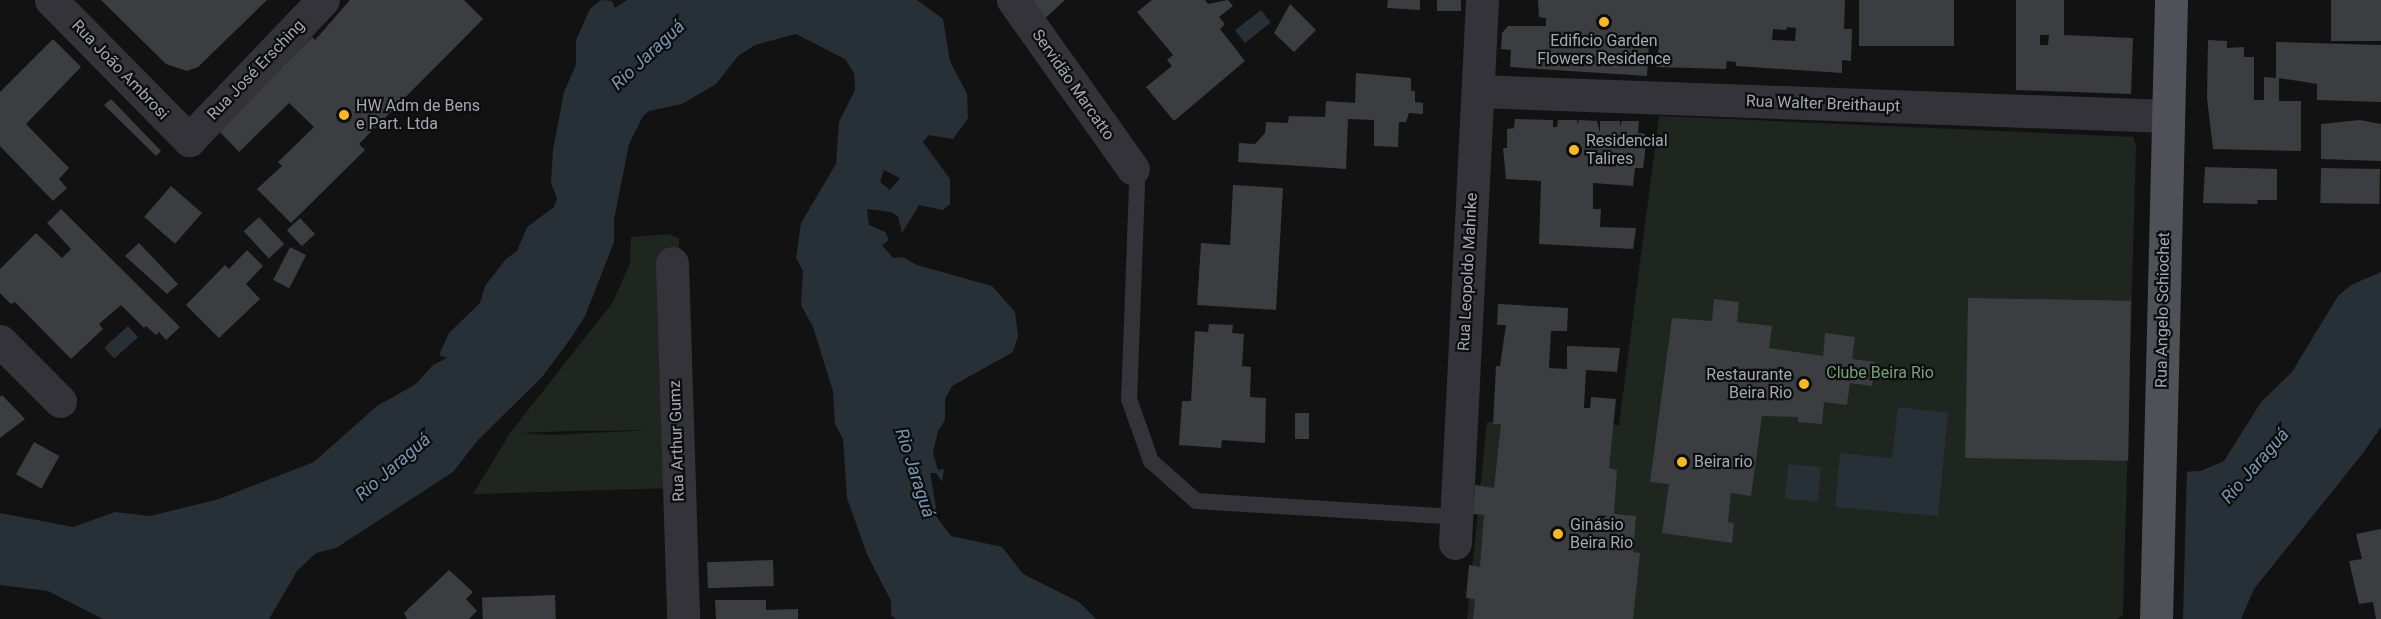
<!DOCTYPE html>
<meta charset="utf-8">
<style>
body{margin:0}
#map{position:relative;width:2381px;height:619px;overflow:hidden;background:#121213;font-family:Roboto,sans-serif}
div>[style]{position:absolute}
.green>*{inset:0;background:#1e261f}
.water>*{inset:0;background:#283037;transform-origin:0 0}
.pier>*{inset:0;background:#121213}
.building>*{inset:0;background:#3c3d41;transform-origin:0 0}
.lane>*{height:16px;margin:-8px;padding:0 8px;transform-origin:8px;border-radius:8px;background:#333339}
.street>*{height:33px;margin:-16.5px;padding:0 16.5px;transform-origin:16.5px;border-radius:16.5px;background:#333339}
.primary>*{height:33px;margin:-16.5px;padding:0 16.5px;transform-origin:16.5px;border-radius:16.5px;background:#4f5058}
.dots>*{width:16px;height:16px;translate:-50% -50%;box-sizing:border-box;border:3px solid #0d0d0e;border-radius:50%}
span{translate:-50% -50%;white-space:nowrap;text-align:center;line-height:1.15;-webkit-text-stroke:4.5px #0d0d0e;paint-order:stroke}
.poi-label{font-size:16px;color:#a3a8b5}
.left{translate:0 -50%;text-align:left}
.right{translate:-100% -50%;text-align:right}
.street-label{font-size:16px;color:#a3a8b5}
.park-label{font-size:16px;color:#79a07c}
.water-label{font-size:18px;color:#7895b1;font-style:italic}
</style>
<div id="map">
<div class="green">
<div style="clip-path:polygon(1659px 116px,2133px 137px,2136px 146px,2123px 615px,2117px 619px,1467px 619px,1487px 422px,1619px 425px)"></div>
<div style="clip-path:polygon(evenodd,668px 234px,679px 238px,676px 488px,473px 494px,510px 433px,613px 302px,630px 263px,631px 237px,668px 234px,651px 430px,550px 435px,521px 433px,569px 431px,651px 430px)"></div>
</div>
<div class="water">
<div style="clip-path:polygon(evenodd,601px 0,612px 1px,615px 8px,627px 0,917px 0,943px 19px,950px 61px,967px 94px,968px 118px,953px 139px,929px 135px,923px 142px,950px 179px,950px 204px,943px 210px,919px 205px,902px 233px,898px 216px,891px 212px,867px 209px,869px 225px,885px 232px,889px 240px,882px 245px,893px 258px,902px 257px,917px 265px,992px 286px,1015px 312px,1018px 336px,1013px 352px,952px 386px,945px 399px,945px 420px,938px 431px,933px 453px,938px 470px,944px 469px,942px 482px,936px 473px,930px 473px,938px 519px,951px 536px,1002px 547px,1023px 574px,1079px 602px,1096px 619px,896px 619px,891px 615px,891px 601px,867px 554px,847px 498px,843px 439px,835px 424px,833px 391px,813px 327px,801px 305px,803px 271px,796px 258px,801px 223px,836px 164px,839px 122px,855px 90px,854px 73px,845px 59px,796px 34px,755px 45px,738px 56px,716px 84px,682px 104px,649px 111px,643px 116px,629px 144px,614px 219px,614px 242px,585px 316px,571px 338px,542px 377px,478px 440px,453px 472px,336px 548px,316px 553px,297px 571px,269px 619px,103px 619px,48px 591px,0 585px,0 513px,73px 527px,115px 512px,150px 516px,219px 499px,314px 462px,377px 406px,416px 384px,433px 365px,447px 358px,439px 355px,449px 333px,480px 303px,485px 286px,506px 259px,517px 251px,527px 227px,554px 207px,557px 198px,551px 183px,553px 150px,564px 92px,576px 65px,576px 40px,590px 9px,601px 0,884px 170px,900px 178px,890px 190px,880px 182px,884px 170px)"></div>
<div style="left:1261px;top:10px;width:16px;height:33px;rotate:52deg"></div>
<div style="clip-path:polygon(2381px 272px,2381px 427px,2363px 453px,2254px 589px,2241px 619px,2126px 619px,2181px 472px,2201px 471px,2224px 461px,2261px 402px,2292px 372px,2338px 296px,2351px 285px)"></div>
<div style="left:128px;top:326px;width:15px;height:32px;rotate:48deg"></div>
<div style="clip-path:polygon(1898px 407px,1948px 413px,1938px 516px,1835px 507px,1840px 453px,1892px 458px)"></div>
<div style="left:1788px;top:464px;width:33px;height:35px;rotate:5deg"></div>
</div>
<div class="pier">
<div style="clip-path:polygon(2187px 468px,2183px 619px,2126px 619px,2127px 583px,2145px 516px,2158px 487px)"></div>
</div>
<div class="building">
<div style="clip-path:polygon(101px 0,267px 0,198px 67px,187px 71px,166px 64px)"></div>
<div style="clip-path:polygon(350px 0,464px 0,483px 19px,359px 144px,365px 150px,291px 223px,257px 189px,282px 166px,278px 162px,314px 127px,289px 103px,239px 152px,219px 131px,312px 37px,315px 40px)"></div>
<div style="clip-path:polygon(1033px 0,1065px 0,1040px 23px)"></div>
<div style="clip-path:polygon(1152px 0,1205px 0,1208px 4px,1228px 0,1233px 6px,1219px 17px,1225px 24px,1220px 29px,1245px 61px,1174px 121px,1146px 87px,1172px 66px,1167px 60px,1173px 55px,1137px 12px)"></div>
<div style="clip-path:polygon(1388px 0,1420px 0,1420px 10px,1387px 8px)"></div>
<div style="left:1437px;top:0;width:24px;height:11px"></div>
<div style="clip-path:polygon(evenodd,1538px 0,1845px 0,1844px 29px,1852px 29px,1851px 61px,1842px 60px,1842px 73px,1736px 66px,1736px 62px,1727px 61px,1726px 69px,1656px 67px,1659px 45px,1649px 44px,1647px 76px,1510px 67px,1511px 50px,1501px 49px,1502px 33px,1508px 26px,1546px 26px,1546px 18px,1539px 17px,1538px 0,1787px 27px,1796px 28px,1795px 41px,1772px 40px,1773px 29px,1786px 30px,1787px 27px)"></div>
<div style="left:1859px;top:0;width:95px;height:46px"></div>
<div style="clip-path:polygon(evenodd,2016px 0,2064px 0,2064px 35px,2133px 38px,2131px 94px,2016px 90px,2016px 0,2040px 35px,2049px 35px,2048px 45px,2040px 45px,2040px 35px)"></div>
<div style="left:2331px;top:0;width:50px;height:41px"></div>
<div style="clip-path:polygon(1290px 4px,1316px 30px,1294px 52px,1274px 33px)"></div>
<div style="clip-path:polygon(53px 39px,81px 67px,26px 124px,69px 168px,59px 179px,67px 188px,53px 201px,0 146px,0 92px)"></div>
<div style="clip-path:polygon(2208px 40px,2227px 41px,2227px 48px,2244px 47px,2244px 57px,2254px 57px,2254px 100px,2264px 100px,2264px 77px,2276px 78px,2276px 42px,2381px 45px,2381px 102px,2317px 100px,2317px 84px,2279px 78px,2279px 101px,2301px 101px,2301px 151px,2213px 149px,2207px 98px)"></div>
<div style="clip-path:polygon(1356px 73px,1411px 78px,1411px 91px,1415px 91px,1415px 102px,1423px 103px,1423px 114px,1409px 113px,1406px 122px,1399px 122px,1398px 147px,1374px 146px,1374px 120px,1348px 119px,1346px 169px,1238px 162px,1239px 143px,1255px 144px,1265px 133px,1266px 122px,1288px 123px,1289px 116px,1325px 117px,1326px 101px,1355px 103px)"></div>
<div style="clip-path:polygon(111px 99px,161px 151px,156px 156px,104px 105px)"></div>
<div style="clip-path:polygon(1515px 119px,1553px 120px,1553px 127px,1557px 127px,1558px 120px,1577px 120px,1577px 124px,1579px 120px,1597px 121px,1600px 133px,1600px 121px,1620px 121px,1620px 127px,1622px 121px,1639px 121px,1638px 133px,1645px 134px,1645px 153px,1643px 168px,1635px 168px,1633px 186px,1593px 183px,1593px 209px,1601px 209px,1600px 227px,1636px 228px,1633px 249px,1539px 244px,1541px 181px,1506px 179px,1503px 148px,1507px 148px,1507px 129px,1514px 128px)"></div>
<div style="clip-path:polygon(2360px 120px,2381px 124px,2381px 161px,2321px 159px,2321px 124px)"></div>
<div style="clip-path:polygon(2205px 167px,2277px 169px,2277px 200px,2257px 200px,2258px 204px,2203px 203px)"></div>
<div style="left:2321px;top:168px;width:59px;height:35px;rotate:1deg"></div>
<div style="clip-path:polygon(1233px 185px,1283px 188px,1276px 310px,1197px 305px,1201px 243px,1230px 245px)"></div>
<div style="left:171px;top:186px;width:41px;height:41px;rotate:41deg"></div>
<div style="clip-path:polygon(61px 209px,180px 327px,166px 340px,159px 332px,156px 335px,146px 326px,144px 328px,121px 305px,99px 324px,103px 329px,71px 359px,15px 302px,11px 304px,0 293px,0 269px,36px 233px,62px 258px,71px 249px,47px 223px)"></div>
<div style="left:259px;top:217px;width:37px;height:21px;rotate:47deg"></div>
<div style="left:300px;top:218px;width:22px;height:18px;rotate:47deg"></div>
<div style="clip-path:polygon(139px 243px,178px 284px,167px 294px,125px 256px)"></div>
<div style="left:290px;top:247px;width:18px;height:37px;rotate:27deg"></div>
<div style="clip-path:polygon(247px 250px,263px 266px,246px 284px,260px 299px,219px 338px,186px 305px,225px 265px,229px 269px)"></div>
<div style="left:1968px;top:298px;width:163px;height:160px;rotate:1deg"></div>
<div style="clip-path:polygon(1714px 299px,1739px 302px,1737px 322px,1772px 326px,1769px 348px,1823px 356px,1825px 333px,1855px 337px,1852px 359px,1875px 362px,1872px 386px,1850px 383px,1847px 405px,1824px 402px,1822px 424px,1798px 422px,1798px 417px,1762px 416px,1751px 496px,1731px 493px,1728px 522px,1734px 523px,1732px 543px,1662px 533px,1669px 484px,1650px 482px,1672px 318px,1712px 321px)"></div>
<div style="clip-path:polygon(1498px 304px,1568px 308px,1567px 331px,1551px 331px,1549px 368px,1567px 369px,1567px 346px,1620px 348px,1617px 372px,1586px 370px,1584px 408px,1590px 408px,1591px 397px,1616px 399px,1609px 468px,1617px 470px,1614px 514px,1636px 516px,1633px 552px,1640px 553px,1633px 619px,1473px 619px,1475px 599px,1466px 598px,1469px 565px,1480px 567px,1484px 515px,1473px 514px,1475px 485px,1494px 488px,1501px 424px,1493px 424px,1496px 366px,1500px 366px,1506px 325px,1497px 325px)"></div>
<div style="clip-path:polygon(1209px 324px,1233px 325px,1232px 333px,1244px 334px,1242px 366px,1251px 367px,1250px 397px,1266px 398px,1265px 443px,1222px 440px,1221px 448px,1179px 445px,1182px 401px,1191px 401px,1195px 331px,1208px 332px)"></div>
<div style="clip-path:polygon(2px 395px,25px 419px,0 438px,0 397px)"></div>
<div style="left:1295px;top:413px;width:14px;height:26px"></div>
<div style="left:34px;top:442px;width:29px;height:37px;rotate:29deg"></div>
<div style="clip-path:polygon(2381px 529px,2381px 619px,2376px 619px,2373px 602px,2359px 604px,2349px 561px,2362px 559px,2356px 534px)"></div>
<div style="left:773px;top:560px;width:26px;height:66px;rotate:88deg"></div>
<div style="clip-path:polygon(449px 570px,473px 592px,466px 599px,477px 611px,469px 619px,407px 619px,404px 613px)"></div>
<div style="left:555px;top:595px;width:24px;height:73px;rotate:88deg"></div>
<div style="clip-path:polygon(715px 600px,766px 600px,766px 610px,798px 609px,798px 619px,716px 619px)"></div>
</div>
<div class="lane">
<div style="left:1133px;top:169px;width:16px;rotate:76deg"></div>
<div style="left:1137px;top:185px;width:214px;rotate:92.1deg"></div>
<div style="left:1129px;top:399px;width:66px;rotate:70.5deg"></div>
<div style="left:1151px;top:461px;width:60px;rotate:41.6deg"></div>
<div style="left:1196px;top:501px;width:260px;rotate:3.5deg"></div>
</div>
<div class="street">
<div style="left:51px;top:0;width:197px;rotate:45.4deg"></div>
<div style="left:189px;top:140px;width:194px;rotate:-46.3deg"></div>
<div style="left:1013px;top:0;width:207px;rotate:54.6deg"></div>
<div style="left:1478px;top:91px;width:690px;rotate:2.08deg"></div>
<div style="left:672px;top:263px;width:356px;rotate:88.2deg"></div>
<div style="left:0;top:341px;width:85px;rotate:45deg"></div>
<div style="left:1455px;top:543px;width:544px;rotate:-87.15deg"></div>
</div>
<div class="primary">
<div style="left:2156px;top:619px;width:619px;rotate:-88.61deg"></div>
</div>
<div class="dots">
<div style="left:1604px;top:22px;background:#f8b826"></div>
<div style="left:344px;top:115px;background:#f8b826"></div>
<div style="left:1574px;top:150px;background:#f8b826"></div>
<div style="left:1804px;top:384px;background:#f8b826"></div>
<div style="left:1682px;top:462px;background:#f8b826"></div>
<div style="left:1558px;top:534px;background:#f8b826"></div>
</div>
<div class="poi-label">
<span style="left:1604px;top:50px">Edificio Garden<br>Flowers Residence</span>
<span class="left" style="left:356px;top:115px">HW Adm de Bens<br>e Part. Ltda</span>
<span class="left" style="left:1586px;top:150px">Residencial<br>Talires</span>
<span class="right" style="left:1792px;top:384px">Restaurante<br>Beira Rio</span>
<span class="left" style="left:1694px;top:462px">Beira rio</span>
<span class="left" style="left:1570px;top:534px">Ginásio<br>Beira Rio</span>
</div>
<div class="street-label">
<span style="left:120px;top:70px;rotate:46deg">Rua João Ambrosi</span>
<span style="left:256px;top:70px;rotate:-46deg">Rua José Ersching</span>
<span style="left:1073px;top:85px;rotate:55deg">Servidão Marcatto</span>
<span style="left:1823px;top:104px;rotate:2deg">Rua Walter Breithaupt</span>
<span style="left:1468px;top:272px;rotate:-87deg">Rua Leopoldo Mahnke</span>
<span style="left:2163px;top:310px;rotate:-89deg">Rua Angelo Schiochet</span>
<span style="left:677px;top:441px;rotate:-92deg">Rua Arthur Gumz</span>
</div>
<div class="park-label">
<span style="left:1880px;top:373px">Clube Beira Rio</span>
</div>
<div class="water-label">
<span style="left:648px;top:55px;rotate:-43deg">Rio Jaraguá</span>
<span style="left:2255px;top:466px;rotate:-49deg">Rio Jaraguá</span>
<span style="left:393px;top:467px;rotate:-41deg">Rio Jaraguá</span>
<span style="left:915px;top:473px;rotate:72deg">Rio Jaraguá</span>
</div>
</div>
